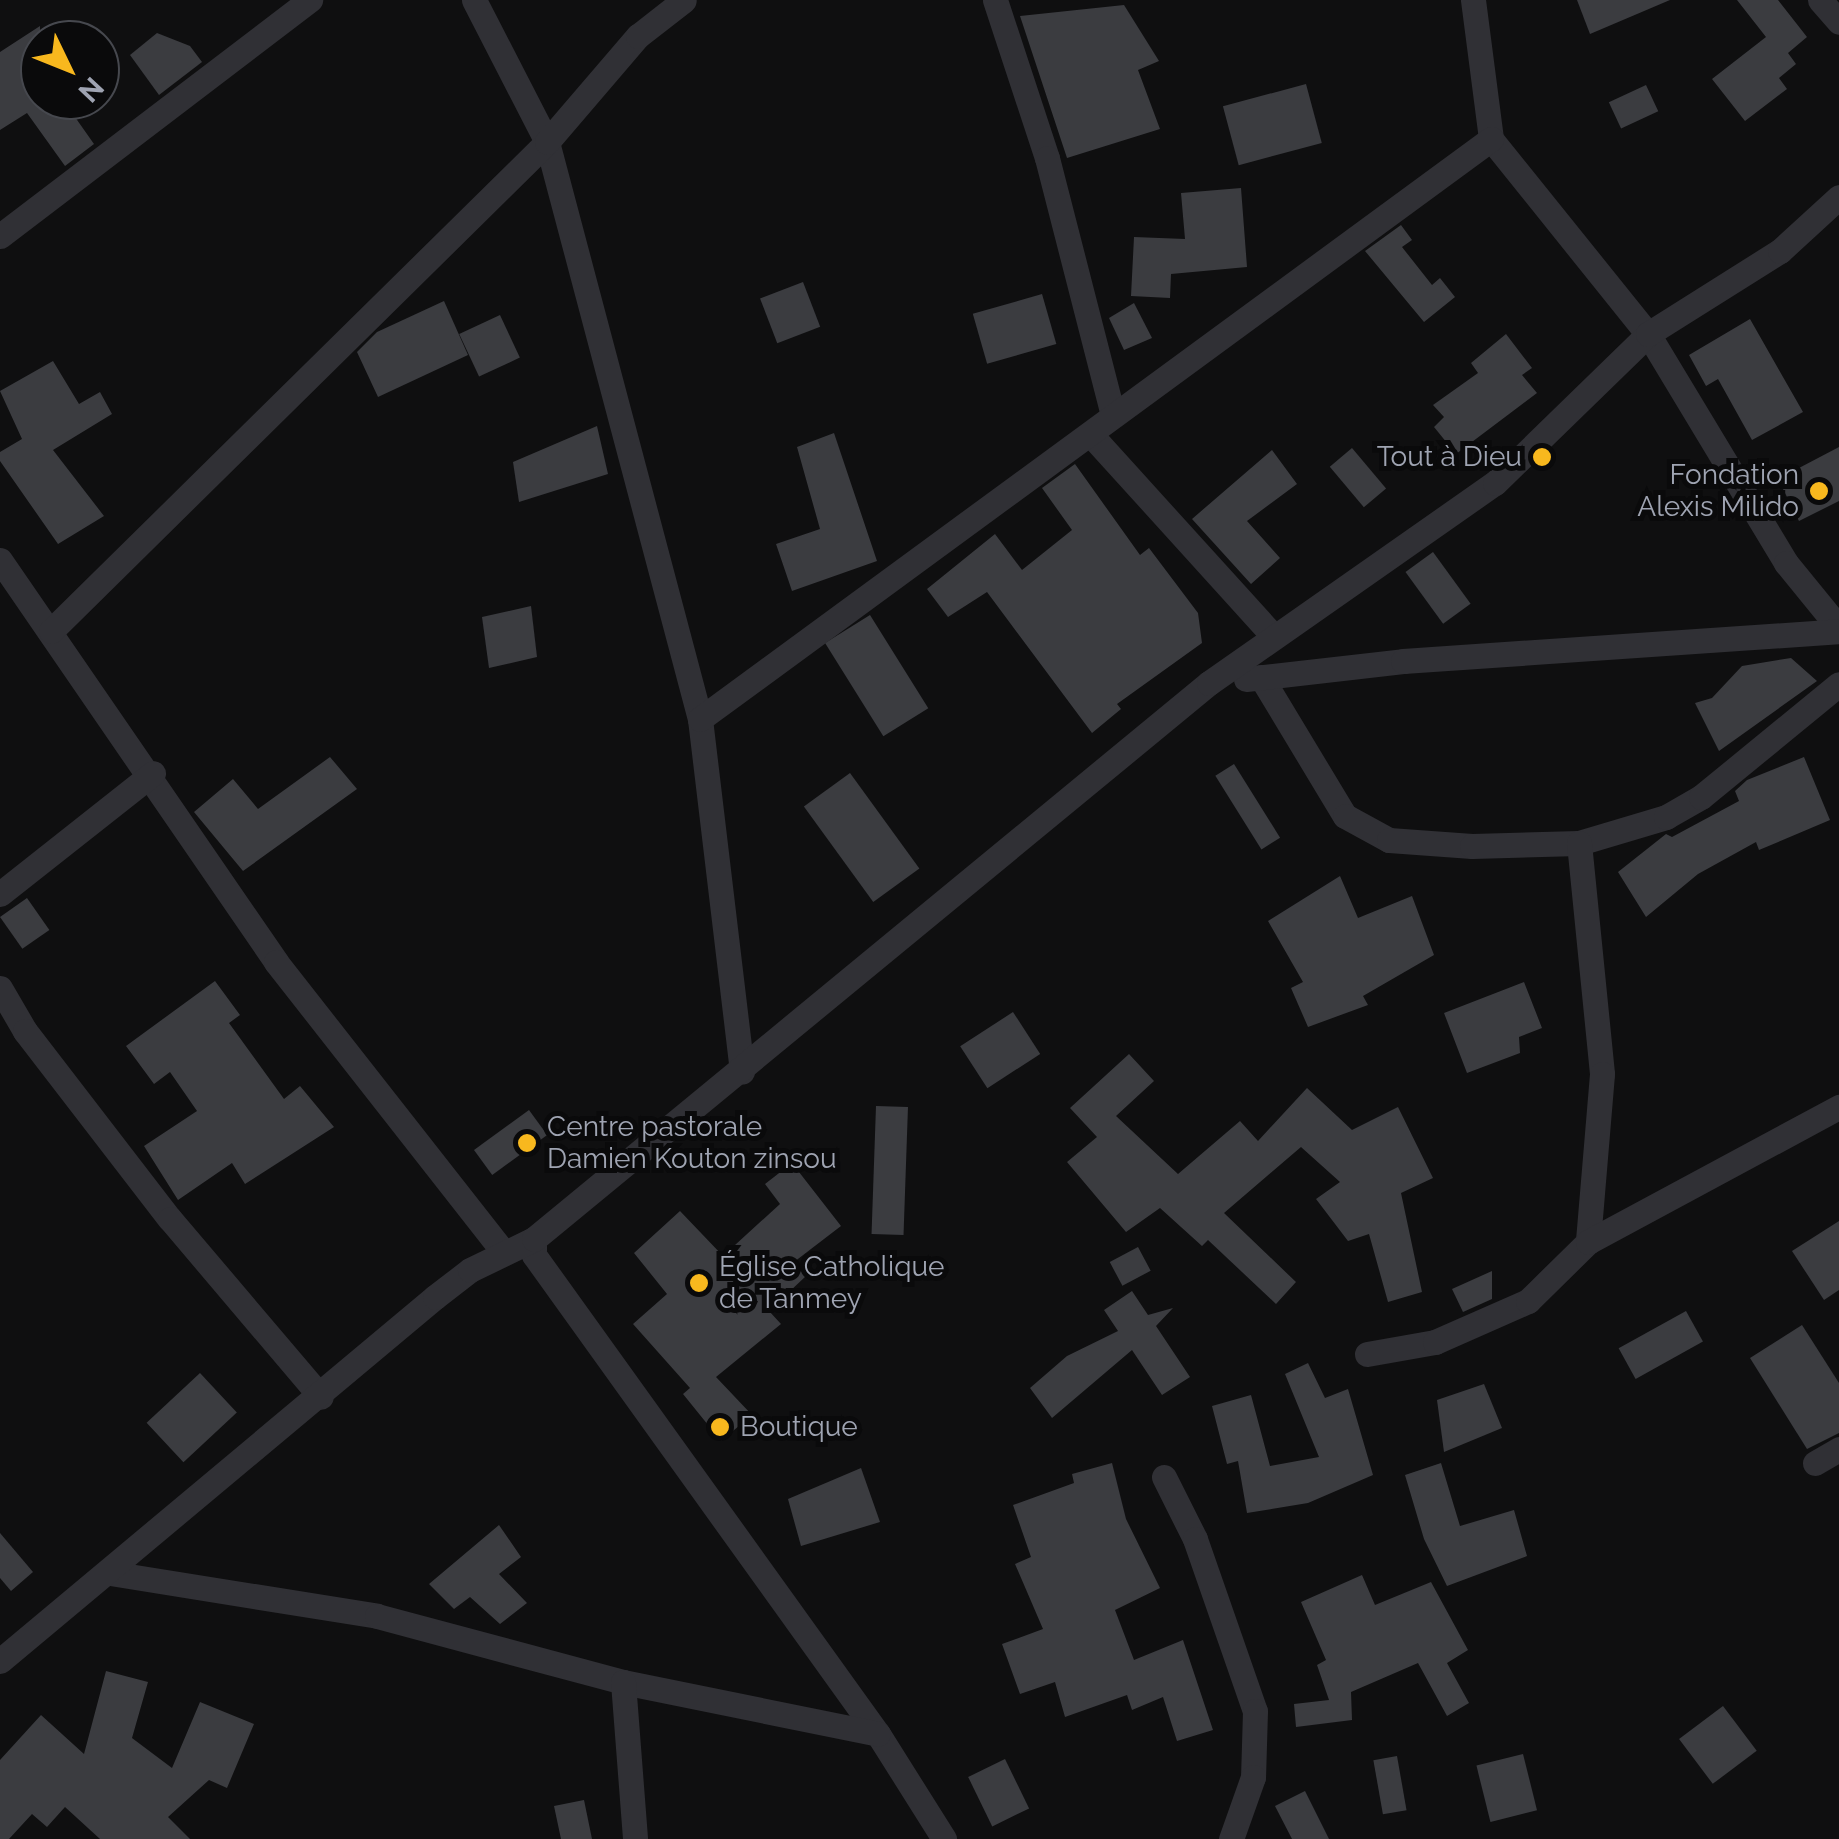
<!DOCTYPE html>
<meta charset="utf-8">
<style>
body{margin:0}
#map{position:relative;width:1839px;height:1839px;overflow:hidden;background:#0f0f10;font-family:Raleway,sans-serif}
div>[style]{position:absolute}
.building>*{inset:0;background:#3b3c40;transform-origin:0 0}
.minor>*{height:25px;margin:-12.5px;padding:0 12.5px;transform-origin:12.5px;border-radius:12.5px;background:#303035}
.dots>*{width:28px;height:28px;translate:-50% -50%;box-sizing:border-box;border:5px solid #0a0a0b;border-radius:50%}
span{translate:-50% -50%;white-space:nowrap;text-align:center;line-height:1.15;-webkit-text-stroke:10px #0a0a0b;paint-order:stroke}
.poi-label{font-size:28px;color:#9fa4b2}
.right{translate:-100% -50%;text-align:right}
.left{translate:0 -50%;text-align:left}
.north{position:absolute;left:20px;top:20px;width:100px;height:100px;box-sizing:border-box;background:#0a0a0b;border:2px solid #46484e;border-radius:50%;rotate:133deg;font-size:28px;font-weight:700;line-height:40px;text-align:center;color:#9fa4b2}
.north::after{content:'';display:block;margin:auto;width:35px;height:45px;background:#f8b81e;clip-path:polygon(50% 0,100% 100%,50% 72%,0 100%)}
</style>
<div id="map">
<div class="building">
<div style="clip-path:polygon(1577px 0,1670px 0,1590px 34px)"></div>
<div style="clip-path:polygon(1737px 0,1778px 0,1807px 37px,1788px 53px,1796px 64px,1779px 78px,1787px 89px,1745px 121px,1712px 79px,1766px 37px)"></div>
<div style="clip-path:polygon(1124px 5px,1159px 61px,1138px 70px,1160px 129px,1067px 158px,1020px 16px)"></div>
<div style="clip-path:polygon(40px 26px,40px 58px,29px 66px,40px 84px,40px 100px,63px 100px,94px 144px,65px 166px,27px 113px,0 130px,0 52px)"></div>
<div style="clip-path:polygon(157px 33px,190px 46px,202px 62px,159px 95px,130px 55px)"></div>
<div style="left:1306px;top:84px;width:61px;height:86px;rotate:75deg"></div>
<div style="left:1646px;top:85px;width:29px;height:41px;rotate:65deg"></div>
<div style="clip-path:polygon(1241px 188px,1247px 267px,1171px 274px,1170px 298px,1131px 296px,1134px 237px,1185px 239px,1181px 193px)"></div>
<div style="clip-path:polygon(1401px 225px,1412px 240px,1402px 247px,1432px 285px,1440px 278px,1455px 297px,1424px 322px,1365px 251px)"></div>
<div style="left:803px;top:282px;width:48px;height:46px;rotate:69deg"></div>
<div style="left:1042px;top:294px;width:52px;height:72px;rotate:74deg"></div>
<div style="clip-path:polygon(444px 301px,468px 355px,378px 397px,357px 352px,377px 332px)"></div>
<div style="clip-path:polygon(1134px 303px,1152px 338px,1124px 350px,1109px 318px)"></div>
<div style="left:500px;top:315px;width:47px;height:45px;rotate:65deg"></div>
<div style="clip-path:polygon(1750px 319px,1803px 412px,1752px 440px,1718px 379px,1706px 386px,1689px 355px)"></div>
<div style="clip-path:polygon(1506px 334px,1532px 368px,1522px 375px,1537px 393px,1456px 454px,1434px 427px,1444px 417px,1433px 405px,1478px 373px,1471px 363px)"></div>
<div style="clip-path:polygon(53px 361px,79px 404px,100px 392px,112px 414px,53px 450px,104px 516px,58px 544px,0 461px,0 452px,22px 439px,0 391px)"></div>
<div style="clip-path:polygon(597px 426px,608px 474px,519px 502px,513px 462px)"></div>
<div style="clip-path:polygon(834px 433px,877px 561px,792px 591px,776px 544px,820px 529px,797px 447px)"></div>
<div style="clip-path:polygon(1839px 447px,1839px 501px,1799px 521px,1778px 479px)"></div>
<div style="left:1352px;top:448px;width:53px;height:29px;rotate:50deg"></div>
<div style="clip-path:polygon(1272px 450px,1297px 484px,1247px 521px,1280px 558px,1251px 584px,1192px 519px)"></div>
<div style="clip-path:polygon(1075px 464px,1140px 555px,1149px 548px,1198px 613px,1202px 643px,1117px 704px,1121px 709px,1092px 733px,987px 592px,948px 617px,927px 589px,995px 534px,1022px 570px,1072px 530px,1042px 488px)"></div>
<div style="left:1433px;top:552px;width:64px;height:34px;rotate:54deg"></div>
<div style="clip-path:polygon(531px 606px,537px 657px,489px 668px,482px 617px)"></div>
<div style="left:870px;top:615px;width:110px;height:53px;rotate:58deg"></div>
<div style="clip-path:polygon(1791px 658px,1817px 681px,1719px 751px,1695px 703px,1712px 698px,1742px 666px)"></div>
<div style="clip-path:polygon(330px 757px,357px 789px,243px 871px,194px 812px,233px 779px,258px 809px)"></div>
<div style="clip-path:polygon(1804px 757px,1830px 820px,1759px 850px,1756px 842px,1698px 874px,1646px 917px,1618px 872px,1666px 834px,1672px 837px,1739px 801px,1735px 791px,1747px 780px)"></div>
<div style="left:1234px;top:764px;width:87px;height:22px;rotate:58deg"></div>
<div style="left:850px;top:773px;width:118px;height:57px;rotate:54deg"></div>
<div style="clip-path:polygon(1340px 876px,1358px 918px,1412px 896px,1434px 955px,1363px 996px,1368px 1005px,1308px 1027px,1291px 988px,1303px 982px,1268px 921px)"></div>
<div style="left:27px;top:898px;width:39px;height:33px;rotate:55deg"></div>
<div style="clip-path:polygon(215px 981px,240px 1015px,229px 1023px,284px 1099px,300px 1086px,334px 1127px,245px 1184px,232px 1163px,178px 1200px,144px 1146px,197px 1111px,170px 1072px,154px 1084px,126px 1046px)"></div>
<div style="clip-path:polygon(1524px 982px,1542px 1028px,1519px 1037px,1520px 1053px,1467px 1073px,1444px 1013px)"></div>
<div style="left:1013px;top:1012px;width:50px;height:63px;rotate:57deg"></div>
<div style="clip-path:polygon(1129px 1054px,1154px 1081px,1116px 1116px,1178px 1174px,1240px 1121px,1258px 1141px,1307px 1088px,1352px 1130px,1398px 1107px,1433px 1178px,1401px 1193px,1422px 1292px,1388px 1302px,1369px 1234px,1348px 1241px,1316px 1199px,1340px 1182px,1301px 1147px,1224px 1213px,1296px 1282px,1276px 1304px,1208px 1240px,1202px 1246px,1160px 1208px,1126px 1232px,1067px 1162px,1097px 1137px,1070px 1108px)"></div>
<div style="left:876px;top:1106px;width:32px;height:128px;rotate:2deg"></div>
<div style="left:529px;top:1110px;width:31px;height:68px;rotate:54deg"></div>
<div style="clip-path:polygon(792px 1163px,841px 1226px,794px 1262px,806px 1276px,769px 1311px,781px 1324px,716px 1377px,752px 1415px,721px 1441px,683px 1394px,690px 1388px,633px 1324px,667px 1294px,634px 1253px,680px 1211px,723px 1256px,780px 1204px,765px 1184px)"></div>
<div style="clip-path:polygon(1839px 1221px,1839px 1290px,1824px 1300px,1792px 1251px)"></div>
<div style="left:1138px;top:1247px;width:27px;height:32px;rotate:62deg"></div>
<div style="clip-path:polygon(1492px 1271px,1492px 1299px,1463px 1312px,1452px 1289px)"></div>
<div style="clip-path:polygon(1132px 1291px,1148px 1315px,1173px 1308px,1156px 1326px,1190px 1377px,1162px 1395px,1132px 1350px,1052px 1418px,1030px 1388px,1067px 1356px,1118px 1331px,1104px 1310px)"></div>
<div style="left:1686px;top:1311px;width:35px;height:77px;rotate:61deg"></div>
<div style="clip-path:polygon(1802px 1325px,1839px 1383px,1839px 1433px,1807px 1449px,1750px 1358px)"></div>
<div style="clip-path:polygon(1308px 1363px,1325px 1398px,1348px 1389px,1373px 1475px,1308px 1503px,1247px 1513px,1238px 1461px,1227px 1464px,1212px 1406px,1251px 1395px,1270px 1466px,1319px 1457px,1285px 1374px)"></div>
<div style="left:200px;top:1373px;width:54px;height:73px;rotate:47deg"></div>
<div style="clip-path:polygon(1484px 1384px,1502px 1428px,1444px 1452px,1437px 1400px)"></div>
<div style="clip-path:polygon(1112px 1463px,1126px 1519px,1160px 1588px,1115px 1610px,1134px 1660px,1183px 1640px,1213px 1730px,1177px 1741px,1163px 1697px,1132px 1710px,1127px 1695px,1065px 1717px,1055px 1682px,1020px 1694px,1002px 1644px,1043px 1629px,1015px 1564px,1031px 1557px,1013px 1505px,1074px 1483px,1072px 1474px)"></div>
<div style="clip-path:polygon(1441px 1463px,1460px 1526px,1514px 1510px,1527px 1556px,1447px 1586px,1424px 1539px,1405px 1475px)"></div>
<div style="clip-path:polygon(861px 1468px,880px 1522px,801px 1546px,788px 1499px)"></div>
<div style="clip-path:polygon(499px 1525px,521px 1557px,499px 1574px,527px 1603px,500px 1624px,470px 1597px,454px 1609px,429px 1584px)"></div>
<div style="clip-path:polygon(0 1533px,33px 1572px,11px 1591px,0 1578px)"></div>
<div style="clip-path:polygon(1362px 1575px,1375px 1605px,1431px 1582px,1468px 1650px,1447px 1663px,1469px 1703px,1447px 1716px,1418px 1663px,1351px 1692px,1352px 1720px,1296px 1727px,1294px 1704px,1329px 1700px,1317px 1665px,1326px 1660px,1301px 1602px)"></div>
<div style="clip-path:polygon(106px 1671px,148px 1682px,132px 1738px,172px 1768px,200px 1702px,254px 1724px,227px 1788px,209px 1780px,168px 1817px,190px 1839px,100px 1839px,65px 1807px,47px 1827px,32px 1814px,9px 1839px,0 1839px,0 1760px,41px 1715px,84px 1754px)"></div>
<div style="left:1723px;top:1706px;width:56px;height:55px;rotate:53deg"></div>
<div style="left:1523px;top:1754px;width:58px;height:48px;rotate:76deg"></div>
<div style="left:1397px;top:1756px;width:55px;height:24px;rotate:80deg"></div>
<div style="left:1005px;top:1759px;width:55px;height:41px;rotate:64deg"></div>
<div style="clip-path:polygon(1305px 1791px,1329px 1839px,1292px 1839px,1275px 1806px)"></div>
<div style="clip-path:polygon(584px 1800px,592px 1839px,561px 1839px,554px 1806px)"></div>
</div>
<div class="minor">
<div style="left:474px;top:0;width:160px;rotate:62.8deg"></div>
<div style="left:547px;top:142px;width:597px;rotate:75.15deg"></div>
<div style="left:700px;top:719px;width:355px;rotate:83.2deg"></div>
<div style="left:995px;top:0;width:166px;rotate:71.8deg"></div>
<div style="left:1047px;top:158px;width:262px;rotate:75.6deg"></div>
<div style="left:1473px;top:0;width:140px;rotate:82.6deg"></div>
<div style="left:1491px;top:139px;width:250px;rotate:51.2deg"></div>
<div style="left:1648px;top:334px;width:267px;rotate:58.9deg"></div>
<div style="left:1786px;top:563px;width:84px;rotate:50.8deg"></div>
<div style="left:1820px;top:0;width:29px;rotate:49deg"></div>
<div style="left:0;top:236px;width:390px;rotate:-37.3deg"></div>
<div style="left:1092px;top:436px;width:271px;rotate:47.8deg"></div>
<div style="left:0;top:560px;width:488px;rotate:55.5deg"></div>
<div style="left:276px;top:962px;width:368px;rotate:51.9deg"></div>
<div style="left:51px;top:631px;width:697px;rotate:-44.59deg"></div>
<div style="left:547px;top:142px;width:140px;rotate:-49.4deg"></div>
<div style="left:638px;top:36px;width:58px;rotate:-38deg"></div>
<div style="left:1261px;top:677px;width:162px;rotate:58.9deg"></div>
<div style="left:1345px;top:816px;width:50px;rotate:28.6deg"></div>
<div style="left:1389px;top:840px;width:83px;rotate:4.1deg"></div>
<div style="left:1472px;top:846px;width:107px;rotate:-1.6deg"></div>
<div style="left:1579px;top:843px;width:91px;rotate:-16.6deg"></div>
<div style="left:1666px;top:817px;width:40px;rotate:-29.7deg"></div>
<div style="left:1701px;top:797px;width:178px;rotate:-39.3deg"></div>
<div style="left:1246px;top:679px;width:158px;rotate:-6.5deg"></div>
<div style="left:1403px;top:661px;width:437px;rotate:-3.9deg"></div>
<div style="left:700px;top:719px;width:981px;rotate:-36.25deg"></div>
<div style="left:1579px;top:843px;width:232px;rotate:84.3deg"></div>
<div style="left:1602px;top:1074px;width:169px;rotate:94.8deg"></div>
<div style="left:0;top:894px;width:195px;rotate:-38.3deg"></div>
<div style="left:0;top:988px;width:50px;rotate:59.8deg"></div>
<div style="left:25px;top:1031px;width:237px;rotate:52.4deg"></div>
<div style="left:170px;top:1219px;width:233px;rotate:49.7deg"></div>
<div style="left:534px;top:1239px;width:16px;rotate:90deg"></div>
<div style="left:534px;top:1255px;width:590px;rotate:54.32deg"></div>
<div style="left:878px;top:1734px;width:124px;rotate:57.8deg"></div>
<div style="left:1367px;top:1354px;width:69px;rotate:-10deg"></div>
<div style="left:1435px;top:1342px;width:102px;rotate:-23.8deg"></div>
<div style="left:1528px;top:1301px;width:84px;rotate:-44.5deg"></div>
<div style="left:1588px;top:1242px;width:285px;rotate:-28.3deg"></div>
<div style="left:1815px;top:1463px;width:28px;rotate:-30deg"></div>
<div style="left:1164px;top:1477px;width:69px;rotate:63.4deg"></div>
<div style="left:1195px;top:1539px;width:182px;rotate:70.8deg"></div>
<div style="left:1255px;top:1711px;width:66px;rotate:91.7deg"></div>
<div style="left:1253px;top:1777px;width:66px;rotate:109.5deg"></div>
<div style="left:110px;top:1573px;width:270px;rotate:9.1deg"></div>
<div style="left:377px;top:1616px;width:255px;rotate:15deg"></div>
<div style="left:623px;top:1682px;width:260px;rotate:11.5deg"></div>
<div style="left:0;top:1661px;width:567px;rotate:-39.92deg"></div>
<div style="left:435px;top:1297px;width:44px;rotate:-37.6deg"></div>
<div style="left:470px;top:1270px;width:71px;rotate:-25.8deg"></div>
<div style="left:534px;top:1239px;width:875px;rotate:-39.48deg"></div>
<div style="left:1209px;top:683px;width:349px;rotate:-35deg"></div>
<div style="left:1495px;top:483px;width:214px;rotate:-44.2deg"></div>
<div style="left:1648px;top:334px;width:156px;rotate:-32.2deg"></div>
<div style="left:1780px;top:251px;width:80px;rotate:-42.5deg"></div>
<div style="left:623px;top:1682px;width:157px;rotate:85.6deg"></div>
</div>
<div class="dots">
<div style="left:1542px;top:457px;background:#f8b81e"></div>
<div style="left:1819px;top:491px;background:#f8b81e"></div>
<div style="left:527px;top:1143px;background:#f8b81e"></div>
<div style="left:699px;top:1283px;background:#f8b81e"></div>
<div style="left:720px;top:1427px;background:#f8b81e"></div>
</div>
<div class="poi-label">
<span class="right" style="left:1522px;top:457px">Tout à Dieu</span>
<span class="right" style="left:1799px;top:491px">Fondation<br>Alexis Milido</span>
<span class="left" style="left:547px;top:1143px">Centre pastorale<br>Damien Kouton zinsou</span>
<span class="left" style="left:719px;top:1283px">Église Catholique<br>de Tanmey</span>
<span class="left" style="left:740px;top:1427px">Boutique</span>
</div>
<div class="north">N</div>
</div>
